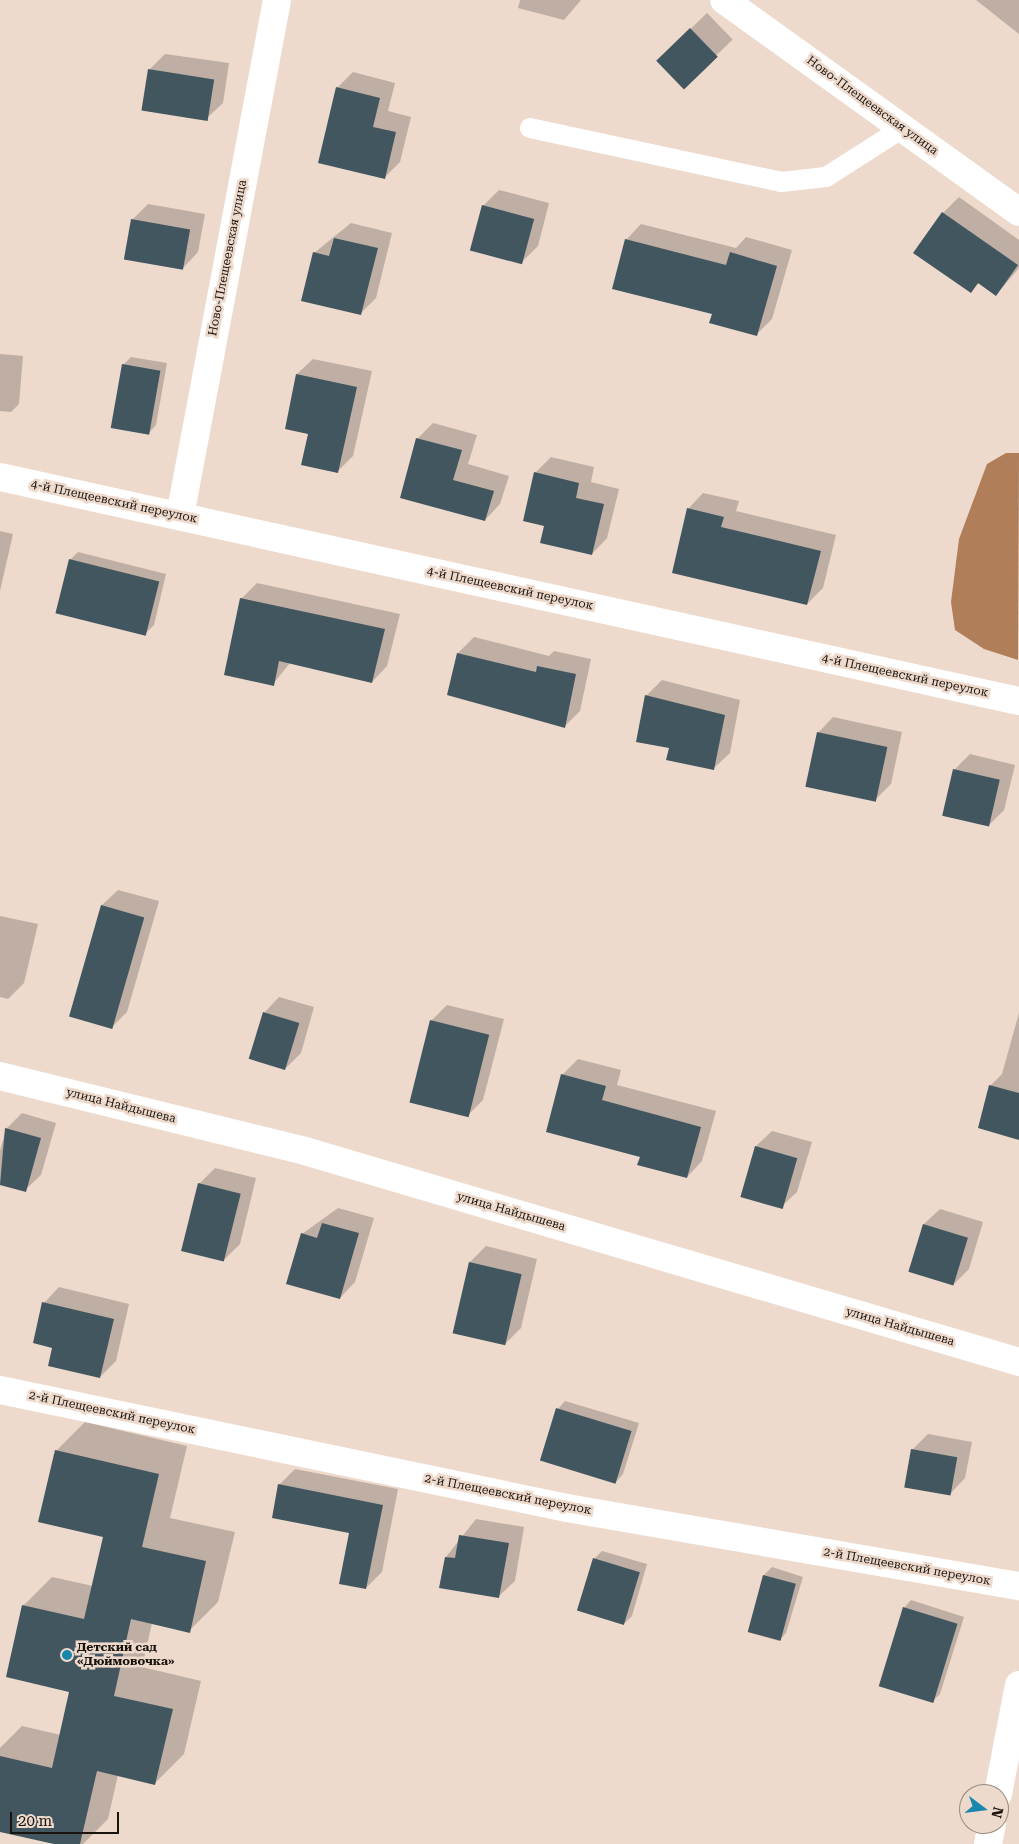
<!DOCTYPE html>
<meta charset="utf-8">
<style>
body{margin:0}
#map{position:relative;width:1019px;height:1844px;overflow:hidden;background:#eedacc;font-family:"Roboto Serif",serif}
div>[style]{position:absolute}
.water>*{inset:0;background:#b07e59}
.shadow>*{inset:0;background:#0003;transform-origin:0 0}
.building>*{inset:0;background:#425660;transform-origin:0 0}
.service>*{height:20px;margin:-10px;padding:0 10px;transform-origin:10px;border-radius:10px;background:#fff}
.minor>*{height:28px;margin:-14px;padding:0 14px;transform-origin:14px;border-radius:14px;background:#fff}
.tertiary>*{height:28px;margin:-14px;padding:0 14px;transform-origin:14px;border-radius:14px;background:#fff}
.dots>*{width:14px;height:14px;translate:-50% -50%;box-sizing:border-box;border:2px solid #eedacc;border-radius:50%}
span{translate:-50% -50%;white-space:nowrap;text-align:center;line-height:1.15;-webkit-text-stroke:5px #eedacc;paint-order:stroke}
.street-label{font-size:12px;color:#1a140f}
.poi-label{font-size:12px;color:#1a140f;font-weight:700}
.left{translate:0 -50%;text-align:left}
.north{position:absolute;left:959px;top:1784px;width:50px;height:50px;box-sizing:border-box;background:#eedacc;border:1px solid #998b80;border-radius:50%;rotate:105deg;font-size:14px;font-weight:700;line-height:20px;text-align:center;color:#1a140f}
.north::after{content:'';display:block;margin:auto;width:18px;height:22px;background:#1787ad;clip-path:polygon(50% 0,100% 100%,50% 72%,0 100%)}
.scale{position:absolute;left:10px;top:1812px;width:109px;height:22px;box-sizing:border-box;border:2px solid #1a140f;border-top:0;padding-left:6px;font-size:15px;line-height:18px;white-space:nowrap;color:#1a140f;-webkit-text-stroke:4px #eedacc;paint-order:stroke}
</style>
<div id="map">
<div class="water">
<div style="clip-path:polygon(1006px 453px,1019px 453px,1018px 660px,984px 649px,955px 630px,951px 602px,959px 539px,987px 464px)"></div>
</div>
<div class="shadow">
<div style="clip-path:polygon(520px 0,581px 0,564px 20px,518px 8px)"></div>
<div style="clip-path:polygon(976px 0,1019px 0,1019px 34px)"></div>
<div style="left:707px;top:13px;width:37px;height:69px;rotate:46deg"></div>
<div style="clip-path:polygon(165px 54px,229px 63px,223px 103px,207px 118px,149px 70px)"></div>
<div style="clip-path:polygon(353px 72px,395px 83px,388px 111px,411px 117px,400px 162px,384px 178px,337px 88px)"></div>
<div style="clip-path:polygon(499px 190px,549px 203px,538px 246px,522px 262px,483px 206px)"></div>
<div style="clip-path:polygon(959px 197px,1019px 240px,1019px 268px,996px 295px,979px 283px,970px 292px,943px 213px)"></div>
<div style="clip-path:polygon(148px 204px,205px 214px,198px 252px,183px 268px,132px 220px)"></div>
<div style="clip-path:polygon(351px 223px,392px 233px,376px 298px,360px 314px,314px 253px)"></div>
<div style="clip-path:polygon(641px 224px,736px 248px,746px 237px,792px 250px,772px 319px,756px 335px,713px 313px,626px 240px)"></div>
<div style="clip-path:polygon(0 354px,23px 356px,19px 404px,11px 412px,0 411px)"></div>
<div style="clip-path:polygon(131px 357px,167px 363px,156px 425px,149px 433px,123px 365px)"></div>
<div style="clip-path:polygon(313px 359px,372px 371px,353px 456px,338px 471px,297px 374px)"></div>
<div style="clip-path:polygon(433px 423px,477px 435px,468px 464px,509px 476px,500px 504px,485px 520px,402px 497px,418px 438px)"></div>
<div style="clip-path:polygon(551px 457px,594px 467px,591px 482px,619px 489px,607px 538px,592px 554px,545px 525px,535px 473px)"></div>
<div style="clip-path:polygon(703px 493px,739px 501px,736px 511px,836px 535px,823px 588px,807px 604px,688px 509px)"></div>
<div style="clip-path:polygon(0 531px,13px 534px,0 591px)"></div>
<div style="clip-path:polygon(78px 552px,166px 574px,154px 625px,146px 633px,70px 560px)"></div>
<div style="clip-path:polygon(257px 583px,400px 614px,387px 666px,372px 682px,290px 663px,273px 684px,241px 599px)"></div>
<div style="clip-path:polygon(474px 637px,549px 656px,554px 651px,591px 659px,580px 711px,565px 726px,448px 694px,458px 653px)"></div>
<div style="clip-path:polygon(662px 680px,740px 700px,730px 753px,714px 768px,670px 747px,646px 696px)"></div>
<div style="clip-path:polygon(833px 717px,902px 732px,891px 784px,875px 800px,818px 733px)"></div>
<div style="clip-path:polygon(970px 754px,1015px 765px,1004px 810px,988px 826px,954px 770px)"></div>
<div style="clip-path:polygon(118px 890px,159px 901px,127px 1012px,111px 1028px,102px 905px)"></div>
<div style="clip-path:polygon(0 916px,38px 924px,24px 983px,8px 999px,0 997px)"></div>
<div style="clip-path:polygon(279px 997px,314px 1007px,301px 1053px,286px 1068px,264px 1013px)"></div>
<div style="clip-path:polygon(447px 1005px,504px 1019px,483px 1100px,467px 1116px,411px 1101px,432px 1020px)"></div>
<div style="clip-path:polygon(1019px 1013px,1019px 1138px,990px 1086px,1002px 1074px)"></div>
<div style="clip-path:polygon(578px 1059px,621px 1070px,617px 1085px,716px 1111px,702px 1161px,687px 1177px,641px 1156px,562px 1075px)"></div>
<div style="clip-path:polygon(22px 1113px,56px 1123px,41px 1175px,25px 1190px,0 1183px,0 1151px,6px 1129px)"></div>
<div style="clip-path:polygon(772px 1131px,812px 1142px,797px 1192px,781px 1207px,741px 1196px,756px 1146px)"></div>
<div style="clip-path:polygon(215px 1168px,256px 1178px,240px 1244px,224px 1260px,199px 1184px)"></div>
<div style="clip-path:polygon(338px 1208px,374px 1218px,355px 1282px,340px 1298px,302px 1234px)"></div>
<div style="clip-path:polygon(940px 1209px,983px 1222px,969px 1269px,953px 1285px,924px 1224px)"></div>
<div style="clip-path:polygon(486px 1246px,537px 1259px,521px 1328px,505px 1344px,454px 1332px,470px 1262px)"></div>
<div style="clip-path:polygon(59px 1287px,129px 1304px,116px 1361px,100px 1377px,54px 1347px,44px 1303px)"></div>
<div style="clip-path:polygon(565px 1401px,639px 1423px,623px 1474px,616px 1482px,558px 1409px)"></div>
<div style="clip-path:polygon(85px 1422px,187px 1446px,170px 1518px,235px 1532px,218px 1602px,189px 1631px,152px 1623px,142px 1667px,201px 1681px,184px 1754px,155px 1783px,118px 1775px,108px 1819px,83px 1844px,60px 1844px,0 1830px,0 1748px,22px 1726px,61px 1735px,71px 1691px,23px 1606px,52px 1577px,93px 1586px,104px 1536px,56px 1451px)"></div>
<div style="clip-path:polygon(928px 1434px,972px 1442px,965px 1478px,950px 1494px,912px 1450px)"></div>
<div style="clip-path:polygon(295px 1469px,398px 1489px,382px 1572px,366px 1588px,350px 1532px,279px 1485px)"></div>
<div style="clip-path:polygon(476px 1519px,524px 1527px,515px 1581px,499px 1596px,446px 1557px)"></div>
<div style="clip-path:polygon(602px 1551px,647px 1564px,632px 1616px,624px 1624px,595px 1558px)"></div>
<div style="clip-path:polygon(772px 1567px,803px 1577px,786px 1633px,779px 1641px,748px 1632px,764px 1575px)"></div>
<div style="clip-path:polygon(911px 1600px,964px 1617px,940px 1694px,932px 1702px,904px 1608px)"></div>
</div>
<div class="building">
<div style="left:690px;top:28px;width:40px;height:47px;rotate:46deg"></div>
<div style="left:148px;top:69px;width:67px;height:42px;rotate:9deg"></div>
<div style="clip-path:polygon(336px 87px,380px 98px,373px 127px,396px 132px,385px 179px,318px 163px)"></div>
<div style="left:482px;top:205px;width:54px;height:47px;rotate:15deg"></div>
<div style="clip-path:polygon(942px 212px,1018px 265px,996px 296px,978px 283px,971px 293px,913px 253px)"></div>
<div style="left:131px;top:219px;width:60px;height:41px;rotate:10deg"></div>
<div style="clip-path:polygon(334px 238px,378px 248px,361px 315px,301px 301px,313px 252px,329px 256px)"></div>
<div style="clip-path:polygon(625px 239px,726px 265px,730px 252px,777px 266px,757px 336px,709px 323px,712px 314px,612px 289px)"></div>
<div style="left:122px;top:364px;width:39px;height:65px;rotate:10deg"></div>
<div style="clip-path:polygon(296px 374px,357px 387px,338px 473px,301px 465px,308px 434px,285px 429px)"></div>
<div style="clip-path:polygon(416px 438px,462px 450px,453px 480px,494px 491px,485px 521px,400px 498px)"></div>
<div style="clip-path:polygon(534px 472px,579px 483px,576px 498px,604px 504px,592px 555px,540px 543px,544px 526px,523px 521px)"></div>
<div style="clip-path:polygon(687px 508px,724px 517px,721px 527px,821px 551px,807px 605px,672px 573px)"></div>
<div style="left:69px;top:559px;width:93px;height:56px;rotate:14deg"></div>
<div style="clip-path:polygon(240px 598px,385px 629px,372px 683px,279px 661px,274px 686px,224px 675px)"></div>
<div style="clip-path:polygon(457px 653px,536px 672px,537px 666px,576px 674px,565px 728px,447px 695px)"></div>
<div style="clip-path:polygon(645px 695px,725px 715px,714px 770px,666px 760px,669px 748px,636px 742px)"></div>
<div style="left:817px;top:732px;width:72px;height:56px;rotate:12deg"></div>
<div style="left:953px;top:769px;width:48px;height:48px;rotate:13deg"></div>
<div style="left:101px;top:905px;width:45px;height:116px;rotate:16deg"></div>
<div style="left:263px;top:1012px;width:38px;height:49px;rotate:17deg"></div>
<div style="left:430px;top:1020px;width:61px;height:85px;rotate:14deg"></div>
<div style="clip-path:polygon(561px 1074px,606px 1086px,602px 1100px,701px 1127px,687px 1178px,637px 1165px,640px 1157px,546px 1132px)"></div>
<div style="clip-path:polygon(989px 1085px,1019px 1093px,1019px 1140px,978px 1128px)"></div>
<div style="clip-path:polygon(5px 1128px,41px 1138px,26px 1192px,0 1185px)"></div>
<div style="left:755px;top:1146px;width:44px;height:53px;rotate:16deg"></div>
<div style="left:198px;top:1183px;width:44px;height:70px;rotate:14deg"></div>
<div style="clip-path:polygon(322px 1223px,359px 1233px,340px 1299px,286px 1284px,301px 1233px,317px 1238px)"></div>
<div style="left:923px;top:1224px;width:47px;height:50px;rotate:17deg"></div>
<div style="left:469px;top:1262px;width:54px;height:73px;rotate:13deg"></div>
<div style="clip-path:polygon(42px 1302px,114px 1319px,100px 1378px,48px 1366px,52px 1348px,33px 1343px)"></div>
<div style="left:556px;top:1408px;width:79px;height:55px;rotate:17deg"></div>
<div style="left:911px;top:1449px;width:47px;height:39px;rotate:10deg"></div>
<div style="clip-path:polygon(55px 1450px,159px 1474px,142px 1547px,206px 1561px,190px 1633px,131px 1619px,114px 1696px,173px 1709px,155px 1785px,97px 1771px,80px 1844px,54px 1844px,0 1832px,0 1756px,52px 1768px,69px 1692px,6px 1677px,22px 1605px,84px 1619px,103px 1537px,38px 1522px)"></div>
<div style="clip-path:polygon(278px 1484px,383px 1505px,366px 1589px,339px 1584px,349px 1533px,272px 1518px)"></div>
<div style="clip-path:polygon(459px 1535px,509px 1543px,499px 1598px,439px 1588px,445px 1557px,455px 1558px)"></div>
<div style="left:593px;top:1558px;width:49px;height:55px;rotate:17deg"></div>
<div style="left:763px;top:1575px;width:34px;height:59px;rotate:15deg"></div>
<div style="left:903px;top:1607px;width:57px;height:83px;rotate:17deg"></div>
</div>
<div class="service">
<div style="left:530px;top:128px;width:257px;rotate:12.1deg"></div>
<div style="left:781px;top:182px;width:45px;rotate:-6.3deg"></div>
<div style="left:826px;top:177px;width:91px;rotate:-32.5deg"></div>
</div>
<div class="minor">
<div style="left:724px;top:0;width:363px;rotate:35.7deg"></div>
<div style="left:0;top:477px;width:1043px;rotate:12.4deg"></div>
<div style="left:180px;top:516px;width:525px;rotate:-79.35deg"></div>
<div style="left:0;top:1076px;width:314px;rotate:13.8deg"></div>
<div style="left:305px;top:1151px;width:745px;rotate:16.46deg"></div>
<div style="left:0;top:1390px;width:579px;rotate:11.76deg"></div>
<div style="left:567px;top:1508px;width:459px;rotate:9.8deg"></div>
</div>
<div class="tertiary">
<div style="left:998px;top:1794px;width:111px;rotate:-79.1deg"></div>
<div style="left:988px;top:1844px;width:20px;rotate:-79deg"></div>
</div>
<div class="dots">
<div style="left:67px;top:1655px;background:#1787ad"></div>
</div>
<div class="street-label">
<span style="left:872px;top:106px;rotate:36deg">Ново-Плещеевская улица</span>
<span style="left:228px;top:258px;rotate:-79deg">Ново-Плещеевская улица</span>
<span style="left:114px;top:502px;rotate:12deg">4-й Плещеевский переулок</span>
<span style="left:510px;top:589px;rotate:12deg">4-й Плещеевский переулок</span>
<span style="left:905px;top:676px;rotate:12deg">4-й Плещеевский переулок</span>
<span style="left:121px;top:1106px;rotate:14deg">улица Найдышева</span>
<span style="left:511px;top:1212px;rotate:16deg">улица Найдышева</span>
<span style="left:900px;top:1327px;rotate:16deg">улица Найдышева</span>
<span style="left:112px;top:1413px;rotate:12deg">2-й Плещеевский переулок</span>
<span style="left:508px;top:1495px;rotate:11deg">2-й Плещеевский переулок</span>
<span style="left:907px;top:1567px;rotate:10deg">2-й Плещеевский переулок</span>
</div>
<div class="poi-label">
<span class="left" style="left:77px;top:1655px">Детский сад<br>«Дюймовочка»</span>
</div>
<div class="north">N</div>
<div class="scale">20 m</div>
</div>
